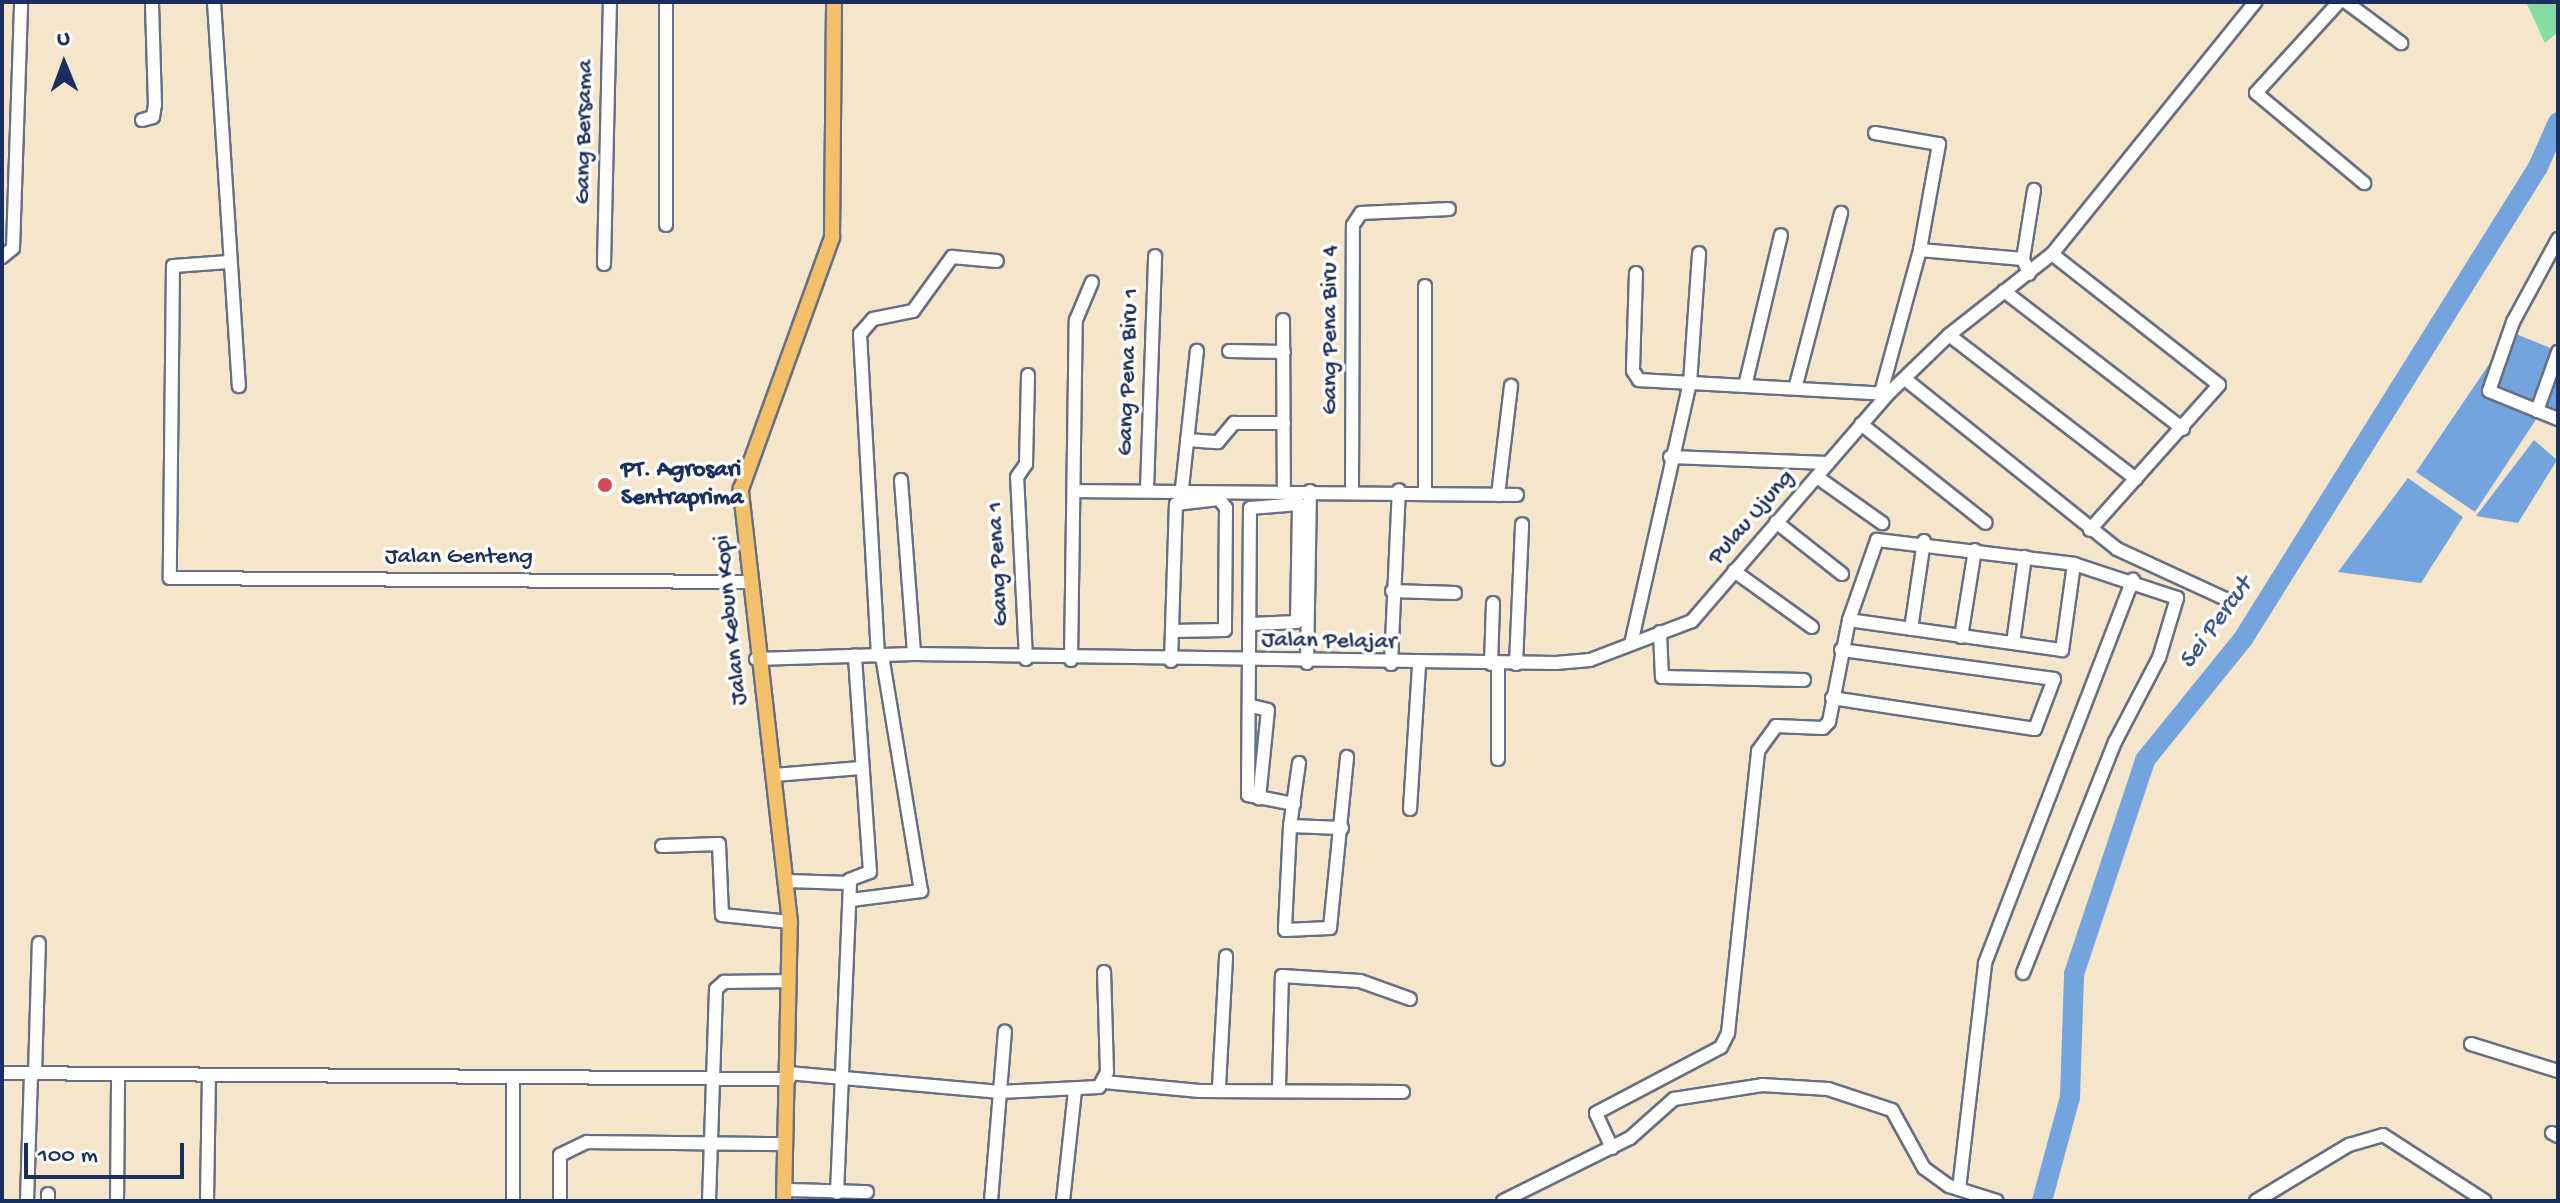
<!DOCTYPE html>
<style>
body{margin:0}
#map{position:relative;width:2560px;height:1203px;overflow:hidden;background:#f4e5cb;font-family:"Gochi Hand",sans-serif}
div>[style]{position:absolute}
.green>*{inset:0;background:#85dda2}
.water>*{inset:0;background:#73a4de}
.river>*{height:20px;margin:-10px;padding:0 10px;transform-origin:10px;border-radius:10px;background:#73a4de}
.roads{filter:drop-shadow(2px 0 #676f84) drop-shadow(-2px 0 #676f84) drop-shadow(0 2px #676f84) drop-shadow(0 -2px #676f84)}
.minor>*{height:12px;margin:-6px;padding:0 6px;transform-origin:6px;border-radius:6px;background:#fff}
.major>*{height:14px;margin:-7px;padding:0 7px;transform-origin:7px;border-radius:7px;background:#f4c16a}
.dots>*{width:22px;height:22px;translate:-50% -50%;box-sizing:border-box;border:4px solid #fdfcf7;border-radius:50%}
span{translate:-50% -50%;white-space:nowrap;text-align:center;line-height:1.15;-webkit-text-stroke:7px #fdfcf7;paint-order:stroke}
.street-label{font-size:24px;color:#1b2f5e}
.poi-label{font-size:24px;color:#1b2f5e;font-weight:700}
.left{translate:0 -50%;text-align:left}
.water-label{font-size:26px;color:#3a588b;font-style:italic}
.frame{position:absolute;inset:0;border:4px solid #1b2f5e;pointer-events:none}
.north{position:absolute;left:24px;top:24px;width:80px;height:80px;-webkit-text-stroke:6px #fdfcf7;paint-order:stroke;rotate:359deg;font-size:22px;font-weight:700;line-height:32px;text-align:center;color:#1b2f5e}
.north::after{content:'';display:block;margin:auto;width:28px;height:36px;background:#1b2f5e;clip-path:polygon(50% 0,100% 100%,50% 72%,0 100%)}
.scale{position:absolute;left:24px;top:1143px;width:160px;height:36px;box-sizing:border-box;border:4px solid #1b2f5e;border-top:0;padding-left:10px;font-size:24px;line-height:28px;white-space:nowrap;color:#1b2f5e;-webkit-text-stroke:6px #fdfcf7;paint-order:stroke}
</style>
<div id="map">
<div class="green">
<div style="clip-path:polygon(2526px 2px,2558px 2px,2558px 32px,2545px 43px)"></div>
</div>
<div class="water">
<div style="clip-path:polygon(2511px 332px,2558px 351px,2558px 412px,2552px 422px,2537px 418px,2475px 512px,2416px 472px)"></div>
<div style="clip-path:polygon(2534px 440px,2557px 460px,2518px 523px,2476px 516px)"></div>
<div style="clip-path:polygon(2408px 478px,2463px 517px,2421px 583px,2338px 572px)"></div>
</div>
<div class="river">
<div style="left:2042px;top:1201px;width:108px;rotate:-74.9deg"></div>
<div style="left:2070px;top:1097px;width:123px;rotate:-88.1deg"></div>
<div style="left:2074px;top:974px;width:225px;rotate:-71.6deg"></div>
<div style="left:2145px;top:760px;width:156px;rotate:-51deg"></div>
<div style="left:2243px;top:639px;width:557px;rotate:-57.99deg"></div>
<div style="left:2538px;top:167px;width:49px;rotate:-66deg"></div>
</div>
<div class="roads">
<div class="minor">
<div style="left:214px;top:2px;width:385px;rotate:86.3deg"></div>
<div style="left:666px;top:2px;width:223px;rotate:90deg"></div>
<div style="left:2339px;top:2px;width:123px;rotate:132.4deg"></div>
<div style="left:2256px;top:93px;width:141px;rotate:39.8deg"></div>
<div style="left:2346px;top:2px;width:69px;rotate:36.7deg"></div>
<div style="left:142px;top:120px;width:11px;rotate:-15deg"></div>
<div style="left:153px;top:117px;width:12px;rotate:-81deg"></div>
<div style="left:155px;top:105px;width:103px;rotate:-91.7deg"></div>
<div style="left:1875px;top:133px;width:65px;rotate:9.8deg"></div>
<div style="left:1939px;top:144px;width:108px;rotate:100.2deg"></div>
<div style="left:1920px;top:250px;width:144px;rotate:105.3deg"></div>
<div style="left:2558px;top:239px;width:94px;rotate:118.5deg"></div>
<div style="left:2513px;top:322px;width:73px;rotate:109.2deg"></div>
<div style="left:2489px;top:391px;width:74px;rotate:22.1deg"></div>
<div style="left:1920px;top:250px;width:103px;rotate:5deg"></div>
<div style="left:2023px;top:259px;width:16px;rotate:68deg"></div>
<div style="left:2052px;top:254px;width:212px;rotate:38.1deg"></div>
<div style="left:2219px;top:385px;width:194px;rotate:131.7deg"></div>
<div style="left:2px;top:257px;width:14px;rotate:-39deg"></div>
<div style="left:13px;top:248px;width:246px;rotate:-88.1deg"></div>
<div style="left:2023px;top:259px;width:70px;rotate:-80.9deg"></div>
<div style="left:229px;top:262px;width:56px;rotate:175.9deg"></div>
<div style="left:173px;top:266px;width:312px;rotate:90.6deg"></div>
<div style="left:170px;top:578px;width:578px;rotate:0.4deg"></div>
<div style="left:604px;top:264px;width:262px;rotate:-88.7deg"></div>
<div style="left:1636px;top:273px;width:98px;rotate:91.8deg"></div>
<div style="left:1633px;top:371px;width:11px;rotate:56deg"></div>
<div style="left:1639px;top:380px;width:249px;rotate:3.2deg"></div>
<div style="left:2004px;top:291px;width:226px;rotate:37.6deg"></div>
<div style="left:1283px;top:320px;width:171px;rotate:89.7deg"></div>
<div style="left:1949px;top:335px;width:236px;rotate:37.6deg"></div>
<div style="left:1229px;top:351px;width:55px;rotate:1deg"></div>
<div style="left:1905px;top:379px;width:272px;rotate:38.7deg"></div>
<div style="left:2117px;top:549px;width:127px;rotate:24.7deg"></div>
<div style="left:1796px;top:385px;width:178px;rotate:-75.3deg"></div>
<div style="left:1745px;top:386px;width:155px;rotate:-76.6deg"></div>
<div style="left:2537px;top:411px;width:63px;rotate:-70.4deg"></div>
<div style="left:1861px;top:424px;width:159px;rotate:38.4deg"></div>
<div style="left:1187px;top:440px;width:31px;rotate:4deg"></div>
<div style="left:1218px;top:442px;width:25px;rotate:-50deg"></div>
<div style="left:1234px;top:423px;width:50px"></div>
<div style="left:1670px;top:457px;width:158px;rotate:2.2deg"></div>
<div style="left:1817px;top:477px;width:80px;rotate:35.3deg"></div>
<div style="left:901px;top:480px;width:174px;rotate:85.7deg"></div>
<div style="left:1182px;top:488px;width:138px;rotate:-83.8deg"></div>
<div style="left:1147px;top:489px;width:233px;rotate:-88deg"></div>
<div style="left:1352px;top:490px;width:265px;rotate:-89.8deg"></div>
<div style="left:1353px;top:225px;width:14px;rotate:-56deg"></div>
<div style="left:1361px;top:213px;width:88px;rotate:-2.6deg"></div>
<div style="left:1074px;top:491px;width:443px;rotate:0.5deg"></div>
<div style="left:1425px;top:491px;width:205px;rotate:-90deg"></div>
<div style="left:1498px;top:495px;width:110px;rotate:-83.2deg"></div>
<div style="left:1776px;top:522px;width:84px;rotate:38.2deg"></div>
<div style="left:1734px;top:571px;width:96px;rotate:35.7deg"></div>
<div style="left:1392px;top:591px;width:63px;rotate:1.8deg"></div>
<div style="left:1251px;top:624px;width:46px;rotate:-2.5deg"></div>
<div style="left:1297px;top:622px;width:118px;rotate:-89deg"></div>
<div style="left:1299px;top:504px;width:49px;rotate:175.3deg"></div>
<div style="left:1250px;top:508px;width:287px;rotate:90.4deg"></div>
<div style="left:1248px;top:795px;width:47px;rotate:11.1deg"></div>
<div style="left:1911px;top:629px;width:89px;rotate:-81.6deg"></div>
<div style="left:1660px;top:632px;width:45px;rotate:87.5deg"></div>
<div style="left:1662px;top:677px;width:142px;rotate:1.2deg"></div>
<div style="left:1961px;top:637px;width:88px;rotate:-80.9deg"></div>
<div style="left:2013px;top:643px;width:87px;rotate:-82.1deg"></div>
<div style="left:1631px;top:644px;width:268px;rotate:-77.3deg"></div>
<div style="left:1690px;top:383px;width:130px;rotate:-86deg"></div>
<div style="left:878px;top:656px;width:323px;rotate:-93.2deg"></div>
<div style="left:860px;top:334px;width:20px;rotate:-49deg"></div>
<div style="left:873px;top:319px;width:41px;rotate:-11.3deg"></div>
<div style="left:913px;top:311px;width:67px;rotate:-54.2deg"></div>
<div style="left:952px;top:257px;width:45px;rotate:5.1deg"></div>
<div style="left:756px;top:659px;width:158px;rotate:-1.8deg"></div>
<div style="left:914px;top:654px;width:642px;rotate:0.8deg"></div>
<div style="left:1556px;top:663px;width:34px;rotate:-5deg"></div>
<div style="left:1590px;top:660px;width:109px;rotate:-20.9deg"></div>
<div style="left:1692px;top:621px;width:300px;rotate:-49.2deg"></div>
<div style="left:1888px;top:394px;width:85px;rotate:-44deg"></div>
<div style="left:1949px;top:335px;width:131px;rotate:-38.2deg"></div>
<div style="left:2052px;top:254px;width:324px;rotate:-51.1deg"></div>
<div style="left:1026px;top:659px;width:182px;rotate:-92.8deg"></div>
<div style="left:1017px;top:477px;width:16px;rotate:-55deg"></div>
<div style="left:1026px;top:464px;width:89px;rotate:-88.7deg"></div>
<div style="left:1071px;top:660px;width:340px;rotate:-89.2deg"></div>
<div style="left:1076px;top:320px;width:41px;rotate:-67.2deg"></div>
<div style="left:1171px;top:661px;width:157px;rotate:-88.2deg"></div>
<div style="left:1176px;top:504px;width:43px;rotate:-6.6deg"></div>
<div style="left:1219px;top:499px;width:11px;rotate:52deg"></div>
<div style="left:1226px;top:508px;width:122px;rotate:90.5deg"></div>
<div style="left:1225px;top:630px;width:53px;rotate:178.9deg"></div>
<div style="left:1307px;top:663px;width:172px;rotate:-89deg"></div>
<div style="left:1391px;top:664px;width:174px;rotate:-87.4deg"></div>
<div style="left:1491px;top:664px;width:61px;rotate:-88.1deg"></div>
<div style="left:1498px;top:664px;width:95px;rotate:90deg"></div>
<div style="left:1516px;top:664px;width:140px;rotate:-87.5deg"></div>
<div style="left:1832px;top:698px;width:205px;rotate:8.7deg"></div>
<div style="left:2035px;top:729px;width:53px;rotate:-69.2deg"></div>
<div style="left:2054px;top:679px;width:215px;rotate:-172.2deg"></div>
<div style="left:1252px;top:706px;width:16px;rotate:14deg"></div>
<div style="left:1268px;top:710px;width:89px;rotate:95.8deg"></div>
<div style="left:1299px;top:763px;width:64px;rotate:98.1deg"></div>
<div style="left:1290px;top:826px;width:52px;rotate:2.2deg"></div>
<div style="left:774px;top:775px;width:87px;rotate:-4.6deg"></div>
<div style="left:1410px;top:809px;width:143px;rotate:-86.4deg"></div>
<div style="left:1290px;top:826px;width:104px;rotate:92.8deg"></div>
<div style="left:1285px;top:930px;width:45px;rotate:-2.5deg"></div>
<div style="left:1330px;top:928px;width:172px;rotate:-84.3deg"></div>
<div style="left:662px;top:846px;width:57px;rotate:-2deg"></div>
<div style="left:719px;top:844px;width:71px;rotate:87.6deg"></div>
<div style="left:722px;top:915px;width:68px;rotate:5.9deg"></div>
<div style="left:849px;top:880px;width:22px;rotate:-21deg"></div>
<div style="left:870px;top:872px;width:217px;rotate:-94deg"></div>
<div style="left:786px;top:881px;width:64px;rotate:1.8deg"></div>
<div style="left:850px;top:883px;width:310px;rotate:92.4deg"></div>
<div style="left:851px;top:900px;width:71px;rotate:-7.3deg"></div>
<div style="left:921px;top:891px;width:238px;rotate:-99.4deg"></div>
<div style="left:2023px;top:973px;width:249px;rotate:-68.3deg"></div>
<div style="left:2115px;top:742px;width:95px;rotate:-62.4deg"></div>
<div style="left:2159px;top:658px;width:63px;rotate:-73.3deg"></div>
<div style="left:2177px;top:598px;width:108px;rotate:-161.7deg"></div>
<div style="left:2471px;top:1044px;width:91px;rotate:17.2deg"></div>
<div style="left:2px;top:1073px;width:787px;rotate:0.44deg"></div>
<div style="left:788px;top:1073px;width:213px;rotate:5.1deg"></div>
<div style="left:1000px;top:1092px;width:99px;rotate:-2.9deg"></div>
<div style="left:1099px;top:1087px;width:17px;rotate:-62deg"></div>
<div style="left:1107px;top:1072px;width:100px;rotate:-91.7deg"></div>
<div style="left:35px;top:1074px;width:131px;rotate:-88.3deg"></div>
<div style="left:1104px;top:1082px;width:96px;rotate:5.4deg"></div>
<div style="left:1200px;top:1091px;width:203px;rotate:0.3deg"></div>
<div style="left:1219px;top:1087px;width:131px;rotate:-86.9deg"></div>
<div style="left:1279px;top:1087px;width:111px;rotate:-88.5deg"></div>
<div style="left:1282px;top:976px;width:78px;rotate:3.7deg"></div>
<div style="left:1360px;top:981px;width:53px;rotate:19.8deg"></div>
<div style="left:2552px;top:1133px;width:7px;rotate:27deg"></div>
<div style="left:1612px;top:1148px;width:38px;rotate:-115deg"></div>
<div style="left:1596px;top:1113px;width:141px;rotate:-27.8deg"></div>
<div style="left:1721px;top:1047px;width:16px;rotate:-63deg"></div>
<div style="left:1728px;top:1033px;width:284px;rotate:-83.9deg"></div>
<div style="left:1758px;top:751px;width:31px;rotate:-54deg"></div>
<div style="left:1776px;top:726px;width:47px;rotate:2.4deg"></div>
<div style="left:1823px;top:728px;width:8px;rotate:-45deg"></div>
<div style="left:1829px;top:722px;width:104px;rotate:-78.9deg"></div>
<div style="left:1849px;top:620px;width:85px;rotate:-70.7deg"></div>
<div style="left:1877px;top:540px;width:198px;rotate:6.9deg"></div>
<div style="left:2074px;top:564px;width:87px;rotate:97.9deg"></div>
<div style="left:2062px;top:650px;width:215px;rotate:-172deg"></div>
<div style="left:1959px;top:1189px;width:227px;rotate:-83.4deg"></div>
<div style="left:1985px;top:963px;width:411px;rotate:-68.9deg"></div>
<div style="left:784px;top:1190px;width:83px;rotate:1.4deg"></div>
<div style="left:27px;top:1201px;width:127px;rotate:-88.2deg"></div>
<div style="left:48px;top:1201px;width:7px;rotate:-90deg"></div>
<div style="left:117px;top:1201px;width:126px;rotate:-89.5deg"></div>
<div style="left:207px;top:1201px;width:125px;rotate:-89.1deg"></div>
<div style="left:513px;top:1201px;width:121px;rotate:-90deg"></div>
<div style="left:560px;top:1201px;width:46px;rotate:-90deg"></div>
<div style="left:560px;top:1155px;width:30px;rotate:-26deg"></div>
<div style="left:587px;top:1142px;width:197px;rotate:0.6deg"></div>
<div style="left:709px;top:1201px;width:212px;rotate:-88.1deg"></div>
<div style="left:716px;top:989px;width:11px;rotate:-41deg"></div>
<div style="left:724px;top:982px;width:65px;rotate:-0.9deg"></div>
<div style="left:991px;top:1201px;width:170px;rotate:-85.3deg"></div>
<div style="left:1063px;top:1201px;width:112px;rotate:-83.8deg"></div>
<div style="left:1503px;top:1201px;width:142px;rotate:-26.4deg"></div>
<div style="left:1630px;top:1138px;width:59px;rotate:-41.6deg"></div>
<div style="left:1674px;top:1099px;width:89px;rotate:-9deg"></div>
<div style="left:1762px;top:1085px;width:66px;rotate:3.5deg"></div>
<div style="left:1828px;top:1089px;width:67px;rotate:18.2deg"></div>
<div style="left:1892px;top:1110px;width:66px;rotate:61.1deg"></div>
<div style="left:1924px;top:1168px;width:31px;rotate:36deg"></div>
<div style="left:1949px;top:1186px;width:50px;rotate:17.4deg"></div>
<div style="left:2256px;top:1201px;width:109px;rotate:-31.1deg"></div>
<div style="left:2349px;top:1145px;width:35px;rotate:-16deg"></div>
<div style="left:2383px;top:1135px;width:121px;rotate:32.9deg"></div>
</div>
<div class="major">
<div style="left:784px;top:1201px;width:279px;rotate:-88.8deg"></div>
<div style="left:790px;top:922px;width:436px;rotate:-96.5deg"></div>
<div style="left:741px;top:489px;width:268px;rotate:-70.1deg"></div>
<div style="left:832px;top:237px;width:235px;rotate:-89.5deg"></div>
</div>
</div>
<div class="dots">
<div style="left:605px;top:485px;background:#d1495b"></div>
</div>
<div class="street-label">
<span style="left:585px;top:132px;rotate:-89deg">Gang Bersama</span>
<span style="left:1331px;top:330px;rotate:-90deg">Gang Pena Biru 4</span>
<span style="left:1129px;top:372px;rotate:-88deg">Gang Pena Biru 1</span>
<span style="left:1752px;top:518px;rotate:-49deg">Pulau Ujung</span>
<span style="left:459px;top:558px">Jalan Genteng</span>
<span style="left:999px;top:564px;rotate:-93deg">Gang Pena 1</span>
<span style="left:732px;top:620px;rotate:-96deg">Jalan Kebun Kopi</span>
<span style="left:1329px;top:642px;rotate:1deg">Jalan Pelajar</span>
</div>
<div class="poi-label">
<span class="left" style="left:621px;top:485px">PT. Agrosari<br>Sentraprima</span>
</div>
<div class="water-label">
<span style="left:2217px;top:624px;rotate:-54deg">Sei Percut</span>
</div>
<div class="frame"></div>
<div class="north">U</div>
<div class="scale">100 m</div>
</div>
